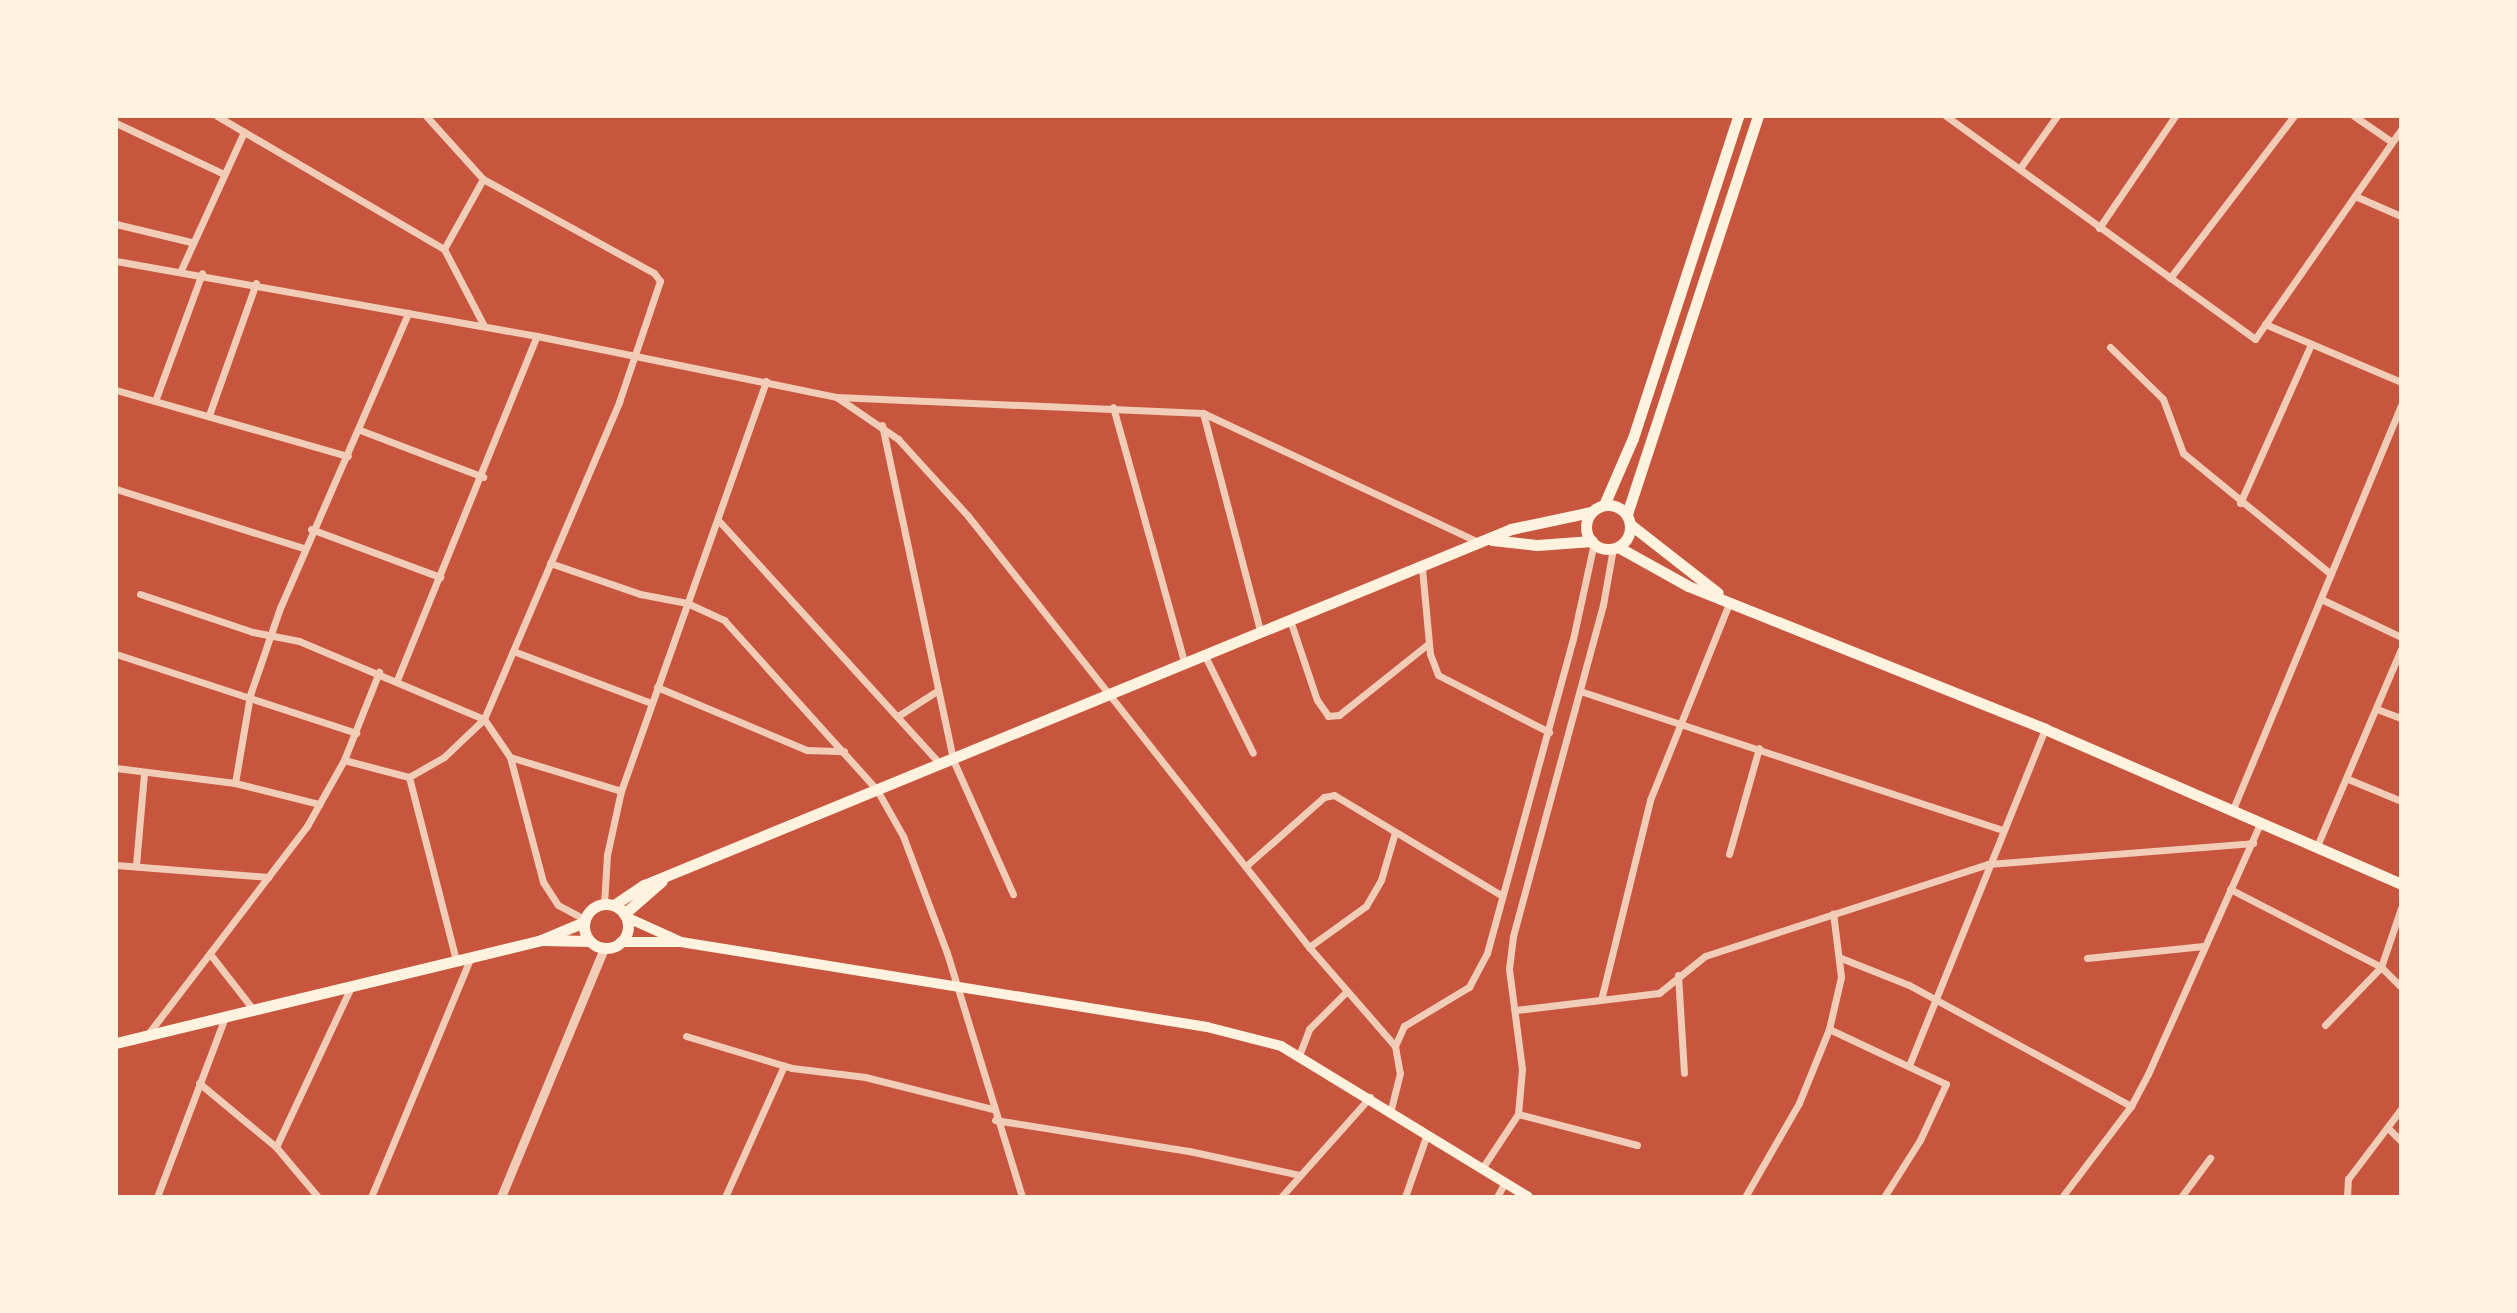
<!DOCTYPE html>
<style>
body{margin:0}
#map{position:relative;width:2517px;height:1313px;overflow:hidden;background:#c8553d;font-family:"Playfair Display",serif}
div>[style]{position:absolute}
.minor>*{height:7px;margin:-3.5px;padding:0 3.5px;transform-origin:3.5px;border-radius:3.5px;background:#f1ccb7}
.tertiary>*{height:9px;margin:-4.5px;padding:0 4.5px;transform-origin:4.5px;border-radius:4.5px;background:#f1ccb7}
.secondary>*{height:10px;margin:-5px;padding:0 5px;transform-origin:5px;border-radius:5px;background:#fff3e0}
.primary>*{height:11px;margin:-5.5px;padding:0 5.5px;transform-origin:5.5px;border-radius:5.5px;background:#fff3e0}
.primary>.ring{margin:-5.5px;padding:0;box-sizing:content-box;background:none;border:11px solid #fff3e0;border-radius:50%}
span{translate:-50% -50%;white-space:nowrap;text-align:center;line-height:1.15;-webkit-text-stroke:8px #fff3e0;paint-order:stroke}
.frame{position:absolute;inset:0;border:118px solid #fff3e0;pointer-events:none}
</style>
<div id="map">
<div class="minor">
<div style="left:217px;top:116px;width:263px;rotate:30.4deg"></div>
<div style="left:1946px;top:116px;width:381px;rotate:35.8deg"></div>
<div style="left:2255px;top:339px;width:255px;rotate:-55.1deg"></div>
<div style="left:2354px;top:116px;width:46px;rotate:34.4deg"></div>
<div style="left:116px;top:123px;width:119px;rotate:25.3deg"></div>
<div style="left:2020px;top:168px;width:64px;rotate:-54.6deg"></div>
<div style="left:483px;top:179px;width:80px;rotate:119.1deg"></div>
<div style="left:444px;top:249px;width:87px;rotate:62.5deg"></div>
<div style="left:2355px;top:196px;width:50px;rotate:23.5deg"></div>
<div style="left:116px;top:224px;width:77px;rotate:13.5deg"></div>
<div style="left:2099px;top:228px;width:135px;rotate:-55.8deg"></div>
<div style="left:116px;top:261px;width:428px;rotate:10.1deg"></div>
<div style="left:537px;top:336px;width:305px;rotate:11.5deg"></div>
<div style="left:836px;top:397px;width:367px;rotate:2.5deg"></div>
<div style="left:1203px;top:413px;width:306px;rotate:25.1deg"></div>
<div style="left:181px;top:270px;width:152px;rotate:-65.5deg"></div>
<div style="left:2170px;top:278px;width:204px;rotate:-52.6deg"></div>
<div style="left:2265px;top:324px;width:148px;rotate:23.1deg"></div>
<div style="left:2110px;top:347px;width:74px;rotate:44.5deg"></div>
<div style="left:2163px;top:399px;width:58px;rotate:69.7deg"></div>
<div style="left:2183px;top:453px;width:191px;rotate:39.3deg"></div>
<div style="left:116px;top:390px;width:241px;rotate:15.9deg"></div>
<div style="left:838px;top:398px;width:73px;rotate:34.3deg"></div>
<div style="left:898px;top:439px;width:104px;rotate:47.7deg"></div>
<div style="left:968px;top:516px;width:550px;rotate:51.65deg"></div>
<div style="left:1309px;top:947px;width:131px;rotate:49deg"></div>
<div style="left:1395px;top:1046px;width:27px;rotate:80deg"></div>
<div style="left:1400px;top:1073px;width:38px;rotate:104deg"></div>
<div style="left:155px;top:401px;width:136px;rotate:-69.8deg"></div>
<div style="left:1113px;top:407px;width:265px;rotate:74.4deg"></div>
<div style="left:1203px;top:413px;width:225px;rotate:75.3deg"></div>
<div style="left:209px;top:415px;width:140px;rotate:-70.4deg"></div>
<div style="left:882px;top:425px;width:342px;rotate:78deg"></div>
<div style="left:953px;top:760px;width:147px;rotate:65.9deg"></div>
<div style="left:360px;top:430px;width:132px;rotate:20.9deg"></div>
<div style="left:116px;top:489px;width:196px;rotate:17.5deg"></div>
<div style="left:2240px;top:503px;width:174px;rotate:-65.9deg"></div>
<div style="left:719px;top:521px;width:328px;rotate:47.7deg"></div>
<div style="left:311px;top:529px;width:138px;rotate:20.4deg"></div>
<div style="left:550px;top:563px;width:95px;rotate:19deg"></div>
<div style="left:640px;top:594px;width:48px;rotate:10.8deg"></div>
<div style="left:687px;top:603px;width:41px;rotate:24.7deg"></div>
<div style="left:724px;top:620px;width:229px;rotate:48deg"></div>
<div style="left:877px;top:790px;width:53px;rotate:60.5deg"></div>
<div style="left:903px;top:836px;width:125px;rotate:69.4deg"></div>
<div style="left:947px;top:953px;width:255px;rotate:72.9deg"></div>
<div style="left:1422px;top:568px;width:86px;rotate:84.7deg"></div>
<div style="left:1430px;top:654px;width:22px;rotate:69deg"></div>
<div style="left:1438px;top:675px;width:125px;rotate:27.2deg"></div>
<div style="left:140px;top:594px;width:119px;rotate:18.6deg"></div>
<div style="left:253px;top:632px;width:47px;rotate:11.1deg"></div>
<div style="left:299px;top:641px;width:201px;rotate:22.9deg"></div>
<div style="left:484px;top:719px;width:46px;rotate:55.6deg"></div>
<div style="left:510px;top:757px;width:129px;rotate:75.2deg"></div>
<div style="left:543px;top:882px;width:27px;rotate:57deg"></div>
<div style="left:558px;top:905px;width:30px;rotate:28deg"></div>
<div style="left:2321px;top:599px;width:89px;rotate:25.4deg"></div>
<div style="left:1290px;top:620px;width:84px;rotate:71.4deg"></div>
<div style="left:1317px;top:700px;width:19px;rotate:55deg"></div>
<div style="left:1328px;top:716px;width:11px;rotate:-5deg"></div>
<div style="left:1339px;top:715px;width:114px;rotate:-38.6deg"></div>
<div style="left:513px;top:651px;width:147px;rotate:20.6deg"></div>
<div style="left:116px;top:654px;width:253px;rotate:18.2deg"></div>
<div style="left:1204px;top:654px;width:110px;rotate:63.7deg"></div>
<div style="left:397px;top:680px;width:371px;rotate:-67.9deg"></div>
<div style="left:657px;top:687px;width:163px;rotate:22.8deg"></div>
<div style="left:807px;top:750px;width:37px;rotate:2deg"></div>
<div style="left:1580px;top:691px;width:445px;rotate:18.2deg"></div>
<div style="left:2377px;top:709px;width:26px;rotate:21deg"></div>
<div style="left:898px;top:716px;width:46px;rotate:-32.7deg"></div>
<div style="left:510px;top:757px;width:116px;rotate:17deg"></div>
<div style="left:344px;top:760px;width:67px;rotate:14.7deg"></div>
<div style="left:409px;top:777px;width:189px;rotate:75.6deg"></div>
<div style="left:116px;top:768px;width:120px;rotate:7.2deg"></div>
<div style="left:235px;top:783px;width:87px;rotate:14deg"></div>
<div style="left:409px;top:777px;width:40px;rotate:-29.7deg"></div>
<div style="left:444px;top:757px;width:55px;rotate:-43.5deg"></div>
<div style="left:484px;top:719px;width:345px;rotate:-66.9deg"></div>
<div style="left:619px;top:402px;width:128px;rotate:-71.3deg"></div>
<div style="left:660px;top:281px;width:10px;rotate:-127deg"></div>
<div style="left:654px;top:273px;width:195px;rotate:-151.2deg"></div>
<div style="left:483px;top:179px;width:85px;rotate:-132.1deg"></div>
<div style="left:2348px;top:779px;width:57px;rotate:22.5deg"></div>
<div style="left:235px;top:783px;width:89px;rotate:-80.3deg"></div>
<div style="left:250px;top:695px;width:92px;rotate:-71deg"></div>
<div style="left:280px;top:608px;width:322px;rotate:-66.5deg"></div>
<div style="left:2233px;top:809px;width:438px;rotate:-67.4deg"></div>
<div style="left:2317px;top:846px;width:214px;rotate:-66.9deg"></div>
<div style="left:1729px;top:854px;width:110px;rotate:-74.2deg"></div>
<div style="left:116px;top:865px;width:153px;rotate:4.5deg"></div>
<div style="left:136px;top:865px;width:91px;rotate:-85deg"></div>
<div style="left:1246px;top:866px;width:104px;rotate:-41.5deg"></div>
<div style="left:1324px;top:797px;width:10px;rotate:-11deg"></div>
<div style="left:1334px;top:795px;width:195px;rotate:30.9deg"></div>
<div style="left:2230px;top:889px;width:170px;rotate:27.3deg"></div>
<div style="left:2381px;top:967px;width:28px;rotate:45deg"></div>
<div style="left:604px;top:904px;width:49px;rotate:-86.5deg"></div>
<div style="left:607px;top:855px;width:66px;rotate:-77.7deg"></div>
<div style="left:621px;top:791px;width:435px;rotate:-70.5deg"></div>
<div style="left:1309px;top:947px;width:70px;rotate:-35.7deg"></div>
<div style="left:1366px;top:906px;width:30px;rotate:-60deg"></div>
<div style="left:1381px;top:880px;width:50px;rotate:-73.7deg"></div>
<div style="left:210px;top:954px;width:68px;rotate:52.1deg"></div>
<div style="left:1841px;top:958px;width:73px;rotate:21.7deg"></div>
<div style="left:1909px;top:985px;width:253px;rotate:28.6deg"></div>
<div style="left:2087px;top:958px;width:117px;rotate:-5.9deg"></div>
<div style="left:1678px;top:975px;width:98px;rotate:86.5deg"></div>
<div style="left:1601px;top:1000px;width:206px;rotate:-76.2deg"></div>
<div style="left:1650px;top:800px;width:214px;rotate:-68.1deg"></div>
<div style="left:1516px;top:1010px;width:144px;rotate:-6.8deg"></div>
<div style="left:1659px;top:993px;width:59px;rotate:-38.8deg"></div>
<div style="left:1705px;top:956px;width:298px;rotate:-18deg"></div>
<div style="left:1988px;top:864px;width:266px;rotate:-4.5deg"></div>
<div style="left:2325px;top:1025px;width:81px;rotate:-46deg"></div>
<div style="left:2381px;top:967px;width:62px;rotate:-71.3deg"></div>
<div style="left:1829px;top:1029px;width:129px;rotate:25.2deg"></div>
<div style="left:1946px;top:1084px;width:62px;rotate:114.9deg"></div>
<div style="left:1920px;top:1140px;width:67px;rotate:122.3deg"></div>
<div style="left:148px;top:1034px;width:262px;rotate:-52.6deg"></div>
<div style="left:307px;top:826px;width:76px;rotate:-60.7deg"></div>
<div style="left:344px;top:760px;width:95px;rotate:-68.3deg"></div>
<div style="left:686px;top:1036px;width:111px;rotate:16.8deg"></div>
<div style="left:792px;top:1068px;width:74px;rotate:7deg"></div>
<div style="left:865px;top:1077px;width:131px;rotate:14.1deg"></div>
<div style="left:1395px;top:1046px;width:22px;rotate:-66deg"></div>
<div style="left:1404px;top:1026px;width:76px;rotate:-31deg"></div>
<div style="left:1469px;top:987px;width:38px;rotate:-62deg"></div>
<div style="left:1487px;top:953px;width:326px;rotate:-74.7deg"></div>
<div style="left:1573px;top:639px;width:98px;rotate:-77.7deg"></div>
<div style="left:1300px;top:1053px;width:26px;rotate:-69deg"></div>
<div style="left:1309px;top:1029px;width:52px;rotate:-45deg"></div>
<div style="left:1910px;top:1063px;width:360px;rotate:-68deg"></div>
<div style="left:199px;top:1083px;width:100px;rotate:39.7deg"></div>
<div style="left:276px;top:1147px;width:65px;rotate:50deg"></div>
<div style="left:1518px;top:1114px;width:123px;rotate:14.6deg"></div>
<div style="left:995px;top:1120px;width:196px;rotate:9.1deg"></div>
<div style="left:1189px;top:1151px;width:114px;rotate:12.2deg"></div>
<div style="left:2388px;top:1128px;width:18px;rotate:45deg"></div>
<div style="left:276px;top:1147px;width:177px;rotate:-64.9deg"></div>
<div style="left:1483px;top:1167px;width:64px;rotate:-56.6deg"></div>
<div style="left:1518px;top:1114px;width:45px;rotate:-84.9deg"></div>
<div style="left:1522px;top:1069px;width:101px;rotate:-97.4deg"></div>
<div style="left:1509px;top:969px;width:33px;rotate:-83deg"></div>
<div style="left:1513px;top:936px;width:343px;rotate:-74.8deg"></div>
<div style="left:1603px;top:605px;width:58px;rotate:-80deg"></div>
<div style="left:157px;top:1197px;width:192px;rotate:-69.3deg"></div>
<div style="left:371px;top:1197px;width:260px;rotate:-67.4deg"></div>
<div style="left:725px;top:1197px;width:144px;rotate:-65.8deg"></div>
<div style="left:1281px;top:1197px;width:134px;rotate:-48.3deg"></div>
<div style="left:1405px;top:1197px;width:67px;rotate:-70.8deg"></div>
<div style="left:1497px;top:1197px;width:17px;rotate:-62deg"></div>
<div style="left:1745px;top:1197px;width:108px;rotate:-60.1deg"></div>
<div style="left:1799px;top:1103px;width:80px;rotate:-67.9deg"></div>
<div style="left:1829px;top:1029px;width:53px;rotate:-77deg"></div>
<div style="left:1841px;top:977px;width:64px;rotate:-97.1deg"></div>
<div style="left:2062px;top:1197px;width:114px;rotate:-52.8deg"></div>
<div style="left:2131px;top:1106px;width:36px;rotate:-62deg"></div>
<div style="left:2148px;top:1074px;width:277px;rotate:-65.9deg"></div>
<div style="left:2181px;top:1197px;width:49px;rotate:-53.4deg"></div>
<div style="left:2347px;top:1197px;width:18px;rotate:-87deg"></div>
<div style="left:2348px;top:1179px;width:88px;rotate:-52.9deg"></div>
</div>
<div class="tertiary">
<div style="left:501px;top:1197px;width:269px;rotate:-67.5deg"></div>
</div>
<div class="secondary">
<div style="left:626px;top:917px;width:60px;rotate:24.4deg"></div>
<div style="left:681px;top:942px;width:533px;rotate:9.18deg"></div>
<div style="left:1207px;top:1027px;width:76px;rotate:14.4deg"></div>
<div style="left:1281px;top:1046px;width:289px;rotate:31.4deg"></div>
<div style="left:621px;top:942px;width:58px"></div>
</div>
<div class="primary">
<div class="ring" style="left:1586px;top:505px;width:33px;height:33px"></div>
<div style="left:1604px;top:505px;width:73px;rotate:-66.6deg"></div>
<div style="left:1633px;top:438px;width:339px;rotate:-71.9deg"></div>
<div style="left:1627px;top:514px;width:419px;rotate:-71.8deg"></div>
<div style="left:1631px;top:525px;width:110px;rotate:38deg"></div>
<div style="left:1492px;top:540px;width:45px;rotate:6.3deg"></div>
<div style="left:1537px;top:545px;width:55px;rotate:-4.2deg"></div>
<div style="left:1618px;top:547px;width:80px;rotate:29.1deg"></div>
<div style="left:1688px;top:586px;width:385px;rotate:21.8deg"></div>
<div style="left:2045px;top:729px;width:388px;rotate:23.5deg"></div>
<div class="ring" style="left:584px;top:904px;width:33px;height:33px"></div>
<div style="left:614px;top:905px;width:36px;rotate:-34deg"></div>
<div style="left:644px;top:885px;width:937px;rotate:-22.32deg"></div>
<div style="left:1511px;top:529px;width:82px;rotate:-12deg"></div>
<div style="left:624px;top:914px;width:50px;rotate:-41deg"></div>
<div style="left:541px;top:940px;width:48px;rotate:1.2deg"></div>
<div style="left:116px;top:1043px;width:437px;rotate:-13.6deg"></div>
<div style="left:541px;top:940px;width:47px;rotate:-22.7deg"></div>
</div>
<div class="frame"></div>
</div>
